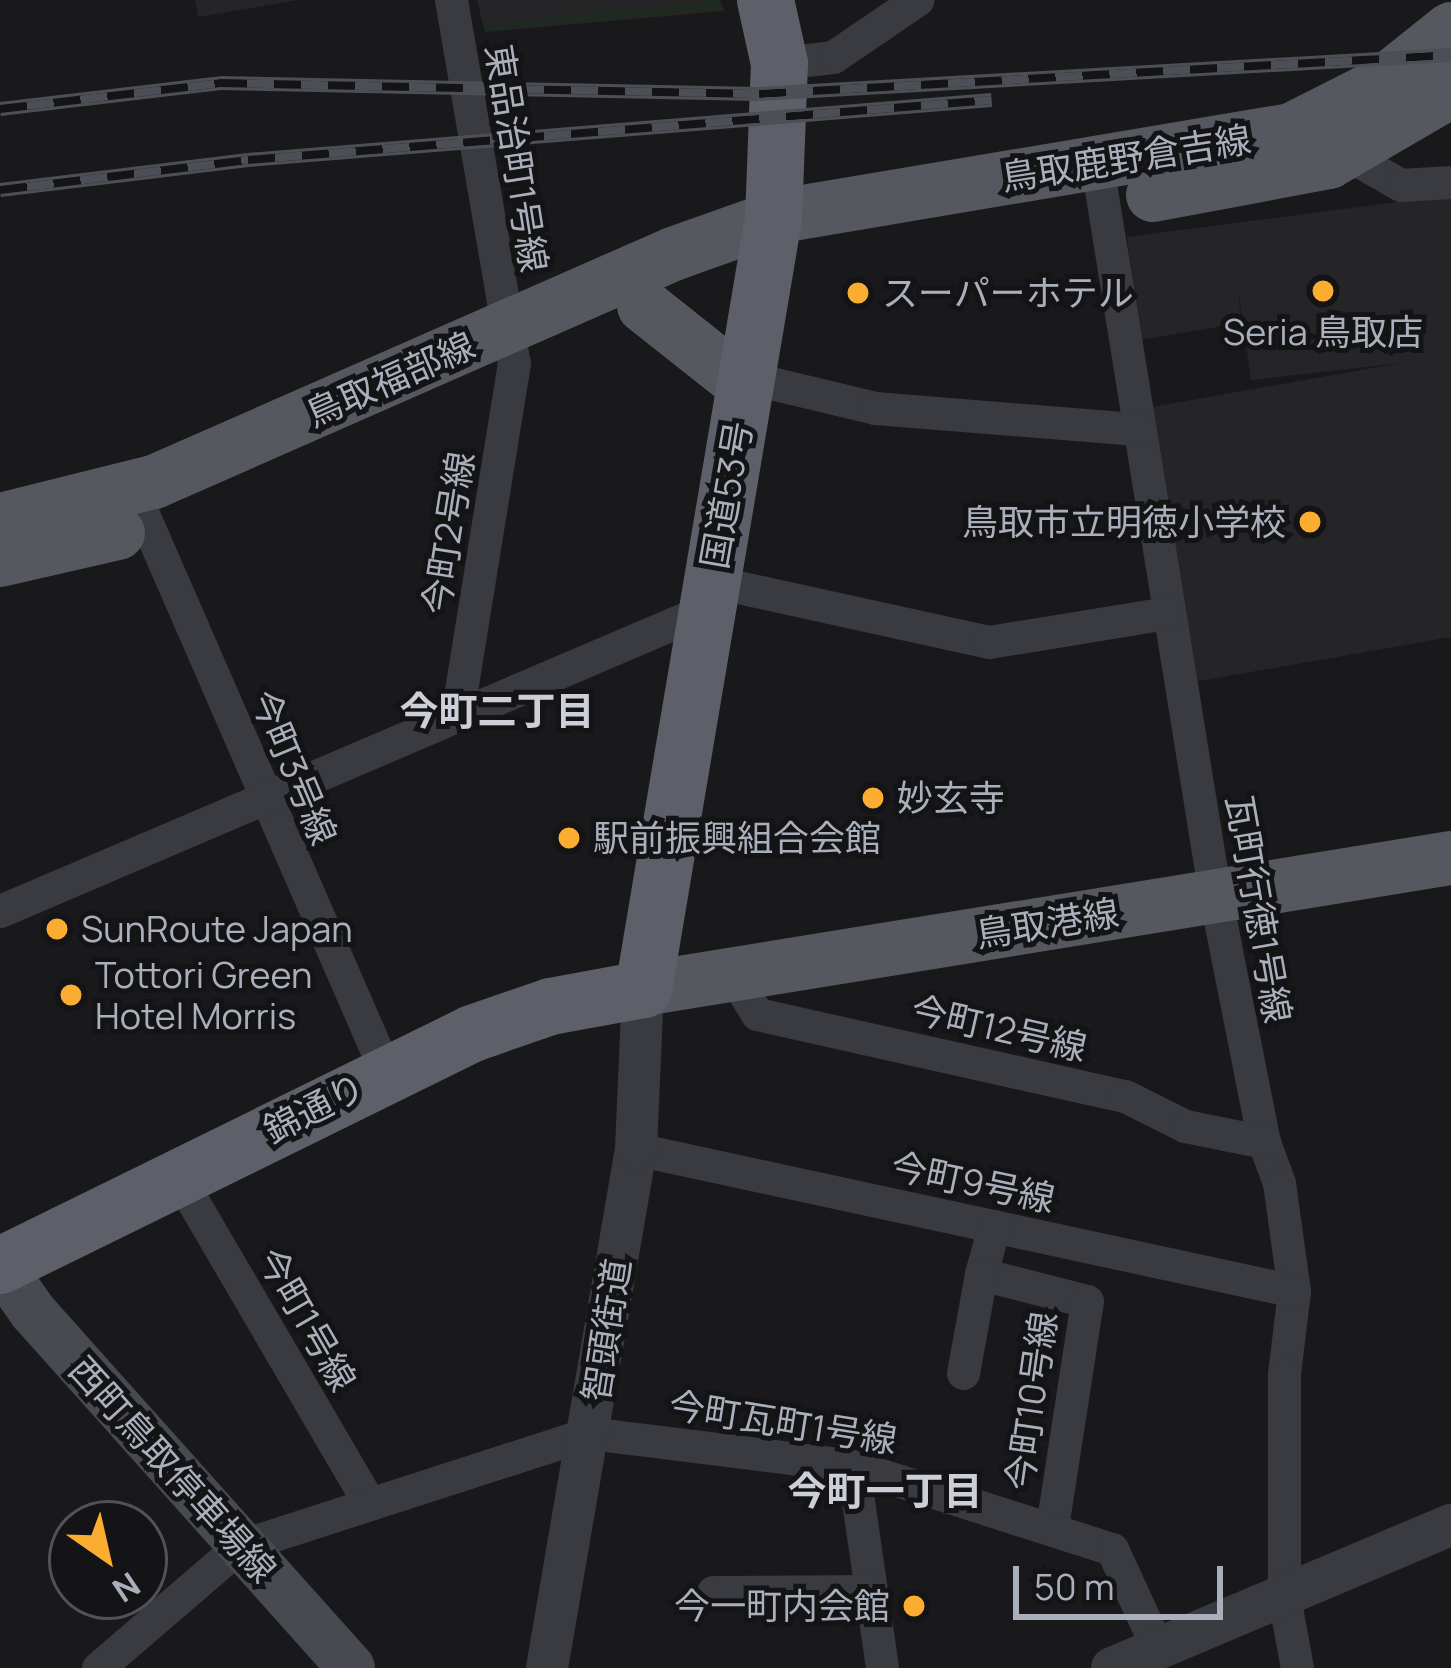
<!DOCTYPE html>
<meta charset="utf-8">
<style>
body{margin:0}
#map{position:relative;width:1451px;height:1668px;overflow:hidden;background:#19191b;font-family:Manrope,"Noto Sans JP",sans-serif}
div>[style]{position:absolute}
.built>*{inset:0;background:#252528}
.green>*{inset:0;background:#202921}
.minor>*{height:33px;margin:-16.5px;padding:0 16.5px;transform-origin:16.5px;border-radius:16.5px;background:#393b40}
.tertiary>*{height:42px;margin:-21px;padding:0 21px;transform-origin:21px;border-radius:21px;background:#393b40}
.secondary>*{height:48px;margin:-24px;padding:0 24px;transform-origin:24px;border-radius:24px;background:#474a50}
.primary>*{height:54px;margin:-27px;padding:0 27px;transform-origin:27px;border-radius:27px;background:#55585f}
.trunk>*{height:57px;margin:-28.5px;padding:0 28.5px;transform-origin:28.5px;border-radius:28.5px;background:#5d6068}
.rail>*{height:14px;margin-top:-7px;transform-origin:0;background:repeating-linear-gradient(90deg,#141416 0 27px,#4c4f55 0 54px);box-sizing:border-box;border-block:3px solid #4c4f55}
.dots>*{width:33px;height:33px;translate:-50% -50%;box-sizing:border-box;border:6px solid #141416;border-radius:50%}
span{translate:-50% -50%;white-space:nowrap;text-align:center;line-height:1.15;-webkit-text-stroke:10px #141416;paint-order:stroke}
.street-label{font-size:36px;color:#aab0bb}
.poi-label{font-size:36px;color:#aab0bb}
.left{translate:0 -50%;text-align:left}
.right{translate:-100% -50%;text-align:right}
.neighbourhood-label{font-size:39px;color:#cccfd7;font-weight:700}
.north{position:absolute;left:48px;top:1500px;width:120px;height:120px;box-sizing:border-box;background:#141416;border:3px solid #505258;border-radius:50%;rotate:146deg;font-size:33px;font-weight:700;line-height:48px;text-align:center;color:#aab0bb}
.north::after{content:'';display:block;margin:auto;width:42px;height:54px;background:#fbad31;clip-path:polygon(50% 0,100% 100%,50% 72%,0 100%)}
.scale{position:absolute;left:1013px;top:1566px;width:210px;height:54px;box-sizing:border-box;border:6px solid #aab0bb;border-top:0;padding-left:15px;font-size:36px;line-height:42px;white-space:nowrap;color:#aab0bb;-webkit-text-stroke:9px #141416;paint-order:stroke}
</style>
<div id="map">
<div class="built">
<div style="clip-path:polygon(195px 0,298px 0,198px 17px)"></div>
<div style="clip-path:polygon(477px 0,719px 0,724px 11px,485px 32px)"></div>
<div style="clip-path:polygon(1451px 195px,1451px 637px,1194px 682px,1152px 407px,1401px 363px,1251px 380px,1238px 289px,1241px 323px,1139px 340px,1127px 237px)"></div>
</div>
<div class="green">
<div style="clip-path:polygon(708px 0,720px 0,724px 10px,486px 31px,483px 24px)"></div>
</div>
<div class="minor">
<div style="left:451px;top:0;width:368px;rotate:80.2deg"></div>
<div style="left:514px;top:363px;width:358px;rotate:99.2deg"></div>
<div style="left:779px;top:63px;width:54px;rotate:-6.3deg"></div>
<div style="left:833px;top:57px;width:102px;rotate:-34.2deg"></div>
<div style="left:1348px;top:155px;width:61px;rotate:29.5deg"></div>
<div style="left:1401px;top:185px;width:50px;rotate:-3.4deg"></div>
<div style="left:1097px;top:165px;width:739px;rotate:80.82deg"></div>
<div style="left:1215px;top:895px;width:252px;rotate:78.8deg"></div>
<div style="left:1264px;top:1142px;width:44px;rotate:69.9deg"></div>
<div style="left:1279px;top:1183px;width:109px;rotate:82.1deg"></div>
<div style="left:1294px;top:1291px;width:84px;rotate:96.9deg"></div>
<div style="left:1284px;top:1374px;width:223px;rotate:90deg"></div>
<div style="left:1284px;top:1597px;width:72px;rotate:79.6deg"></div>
<div style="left:746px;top:377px;width:133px;rotate:13.5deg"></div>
<div style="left:875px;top:408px;width:263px;rotate:4.6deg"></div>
<div style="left:133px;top:491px;width:634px;rotate:66.47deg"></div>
<div style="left:711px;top:581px;width:285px;rotate:12.4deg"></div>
<div style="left:989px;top:642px;width:180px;rotate:-9.3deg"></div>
<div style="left:0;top:911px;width:769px;rotate:-23.13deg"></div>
<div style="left:733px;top:975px;width:46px;rotate:58.4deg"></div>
<div style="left:757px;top:1014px;width:377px;rotate:12.6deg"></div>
<div style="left:1125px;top:1096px;width:67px;rotate:26.6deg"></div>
<div style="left:1185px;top:1126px;width:81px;rotate:11.4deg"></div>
<div style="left:636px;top:1149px;width:673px;rotate:12.18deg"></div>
<div style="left:178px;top:1176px;width:376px;rotate:59.7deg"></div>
<div style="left:994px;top:1226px;width:50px;rotate:105.2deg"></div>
<div style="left:981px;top:1274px;width:109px;rotate:14.3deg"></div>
<div style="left:1087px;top:1301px;width:229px;rotate:98.8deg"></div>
<div style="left:963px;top:1373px;width:101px;rotate:-79.7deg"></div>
<div style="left:853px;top:1466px;width:204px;rotate:81.8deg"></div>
<div style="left:713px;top:1592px;width:158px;rotate:-0.4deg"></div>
<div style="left:98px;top:1668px;width:187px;rotate:-40.7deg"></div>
<div style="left:240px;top:1546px;width:367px;rotate:-17.9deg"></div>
<div style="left:589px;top:1433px;width:266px;rotate:7.1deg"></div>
<div style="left:853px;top:1466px;width:272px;rotate:17.8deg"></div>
<div style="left:1112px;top:1549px;width:110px;rotate:65.3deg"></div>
</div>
<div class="tertiary">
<div style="left:547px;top:1668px;width:527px;rotate:-80.27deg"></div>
<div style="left:636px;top:1149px;width:160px;rotate:-87.5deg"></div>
<div style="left:1112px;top:1668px;width:368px;rotate:-22.9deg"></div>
</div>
<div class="secondary">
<div style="left:0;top:1265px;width:57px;rotate:54.9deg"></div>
<div style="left:33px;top:1312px;width:477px;rotate:48.2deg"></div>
</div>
<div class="primary">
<div style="left:1153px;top:195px;width:179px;rotate:-10.6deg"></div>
<div style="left:1329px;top:162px;width:141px;rotate:-30.2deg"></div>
<div style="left:644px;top:306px;width:129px;rotate:38.4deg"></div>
<div style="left:0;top:520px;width:159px;rotate:-13.9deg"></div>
<div style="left:154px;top:482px;width:567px;rotate:-23.72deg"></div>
<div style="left:673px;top:254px;width:114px;rotate:-19.6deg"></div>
<div style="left:780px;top:216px;width:518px;rotate:-9.55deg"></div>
<div style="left:1291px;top:130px;width:102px;rotate:-26.8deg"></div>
<div style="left:1382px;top:84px;width:88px;rotate:-38.6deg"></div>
<div style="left:0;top:560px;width:121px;rotate:-12.9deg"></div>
<div style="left:643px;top:989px;width:819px;rotate:-9.21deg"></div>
</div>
<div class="trunk">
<div style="left:0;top:1265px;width:526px;rotate:-26.18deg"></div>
<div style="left:472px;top:1033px;width:83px;rotate:-19.1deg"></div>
<div style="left:550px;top:1006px;width:95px;rotate:-10.4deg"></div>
<div style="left:643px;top:989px;width:782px;rotate:-80.43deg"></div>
<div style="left:773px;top:218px;width:155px;rotate:-87.8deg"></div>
<div style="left:779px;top:63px;width:65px;rotate:-102.5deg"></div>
</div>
<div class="rail">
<div style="left:0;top:109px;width:222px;rotate:-6.7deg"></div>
<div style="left:220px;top:83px;width:539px;rotate:1.17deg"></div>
<div style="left:759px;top:94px;width:693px;rotate:-3.23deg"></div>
<div style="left:0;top:190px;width:250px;rotate:-6.9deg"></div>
<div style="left:248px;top:160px;width:746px;rotate:-4.61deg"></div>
</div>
<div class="dots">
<div style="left:1323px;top:291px;background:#fbad31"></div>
<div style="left:858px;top:293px;background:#fbad31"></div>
<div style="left:1310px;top:522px;background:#fbad31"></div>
<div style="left:873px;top:798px;background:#fbad31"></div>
<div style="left:569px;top:838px;background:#fbad31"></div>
<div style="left:57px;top:929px;background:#fbad31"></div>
<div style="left:71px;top:995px;background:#fbad31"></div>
<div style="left:914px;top:1606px;background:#fbad31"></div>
</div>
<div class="street-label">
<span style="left:517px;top:158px;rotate:81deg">東品治町1号線</span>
<span style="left:1126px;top:158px;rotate:-9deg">鳥取鹿野倉吉線</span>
<span style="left:390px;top:379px;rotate:-24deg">鳥取福部線</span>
<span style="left:726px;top:495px;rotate:-80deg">国道53号</span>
<span style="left:448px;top:533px;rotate:-81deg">今町2号線</span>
<span style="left:294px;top:767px;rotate:67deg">今町3号線</span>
<span style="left:1259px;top:909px;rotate:80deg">瓦町行徳1号線</span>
<span style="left:1047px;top:923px;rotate:-9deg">鳥取港線</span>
<span style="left:999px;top:1028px;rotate:13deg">今町12号線</span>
<span style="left:314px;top:1108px;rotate:-27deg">錦通り</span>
<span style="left:973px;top:1182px;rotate:12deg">今町9号線</span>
<span style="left:307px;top:1319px;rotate:60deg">今町1号線</span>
<span style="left:606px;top:1330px;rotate:-81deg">智頭街道</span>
<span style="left:1031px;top:1401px;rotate:-82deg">今町10号線</span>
<span style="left:783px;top:1422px;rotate:9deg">今町瓦町1号線</span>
<span style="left:173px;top:1469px;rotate:48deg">西町鳥取停車場線</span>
</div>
<div class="poi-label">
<span class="left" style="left:882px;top:293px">スーパーホテル</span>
<span style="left:1323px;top:332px">Seria 鳥取店</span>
<span class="right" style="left:1286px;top:522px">鳥取市立明徳小学校</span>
<span class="left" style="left:897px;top:798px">妙玄寺</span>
<span class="left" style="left:593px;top:838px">駅前振興組合会館</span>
<span class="left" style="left:81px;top:929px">SunRoute Japan</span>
<span class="left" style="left:95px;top:995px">Tottori Green<br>Hotel Morris</span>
<span class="right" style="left:890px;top:1606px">今一町内会館</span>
</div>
<div class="neighbourhood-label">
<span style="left:497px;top:710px">今町二丁目</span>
<span style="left:885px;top:1490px">今町一丁目</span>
</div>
<div class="north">N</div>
<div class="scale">50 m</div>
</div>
